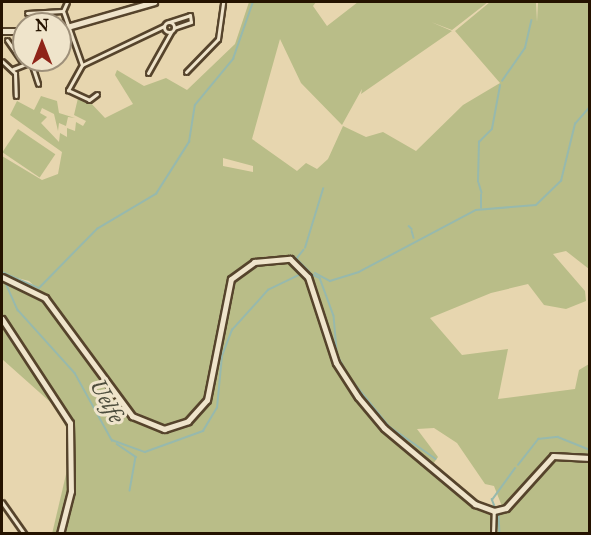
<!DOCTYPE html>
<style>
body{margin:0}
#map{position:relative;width:591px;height:535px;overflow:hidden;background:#e7d6af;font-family:"IM FELL Great Primer",serif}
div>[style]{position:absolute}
.green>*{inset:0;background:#b9bd88;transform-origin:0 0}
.stream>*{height:1.5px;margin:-0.75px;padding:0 0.75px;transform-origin:0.75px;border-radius:0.75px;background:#97b9ad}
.roads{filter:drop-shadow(2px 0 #56442c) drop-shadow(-2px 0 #56442c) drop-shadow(0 2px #56442c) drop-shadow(0 -2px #56442c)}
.street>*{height:3px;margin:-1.5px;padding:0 1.5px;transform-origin:1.5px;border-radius:1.5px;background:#efe4cb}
.street>.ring{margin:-1.5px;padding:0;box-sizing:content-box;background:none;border:3px solid #efe4cb;border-radius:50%}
.secondary>*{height:5px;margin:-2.5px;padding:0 2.5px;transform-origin:2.5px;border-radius:2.5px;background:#efe4cb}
span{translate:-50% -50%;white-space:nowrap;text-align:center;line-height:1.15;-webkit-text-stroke:6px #efe4cb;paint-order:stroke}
.water-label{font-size:22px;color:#4d4d3d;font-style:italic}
.frame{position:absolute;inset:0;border:3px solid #251300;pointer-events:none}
.north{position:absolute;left:12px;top:12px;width:60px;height:60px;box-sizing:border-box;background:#efe4cb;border:2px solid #9e907a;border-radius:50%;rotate:0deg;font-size:16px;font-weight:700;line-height:24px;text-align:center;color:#251300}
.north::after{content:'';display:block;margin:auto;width:21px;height:27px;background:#8f2418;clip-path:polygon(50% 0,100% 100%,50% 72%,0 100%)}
</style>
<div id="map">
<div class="green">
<div style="clip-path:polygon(evenodd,249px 2px,316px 2px,313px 6px,327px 26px,358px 2px,488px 2px,452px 30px,431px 22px,452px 31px,361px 94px,362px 89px,342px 125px,301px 83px,280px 39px,252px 139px,297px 171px,306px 163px,317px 169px,328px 159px,343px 126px,366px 137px,383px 132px,416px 151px,463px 105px,500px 83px,455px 31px,490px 2px,536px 2px,537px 22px,538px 2px,589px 2px,589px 269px,566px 251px,553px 254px,585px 291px,586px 301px,566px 309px,544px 305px,528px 284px,491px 293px,430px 318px,462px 355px,508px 349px,498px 399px,575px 389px,579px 370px,589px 364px,589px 533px,62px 533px,74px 487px,72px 420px,2px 316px,2px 277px,43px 294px,29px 281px,2px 274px,2px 156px,42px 180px,58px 174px,62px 152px,10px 115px,17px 101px,34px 110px,41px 96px,57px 101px,59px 113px,75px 118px,68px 117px,66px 126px,59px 123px,58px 131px,54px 114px,42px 108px,40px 113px,47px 117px,41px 123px,59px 142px,60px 133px,67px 137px,67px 128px,75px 131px,76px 122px,83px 126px,86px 121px,74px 115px,78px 98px,71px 93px,88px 100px,105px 118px,133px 104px,115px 75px,117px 70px,144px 86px,166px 78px,187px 90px,235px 44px,249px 2px,223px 158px,253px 166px,253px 172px,223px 166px,223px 158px,249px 2px,267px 256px,276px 256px,290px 259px,266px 259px,228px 281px,243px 266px,267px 256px,249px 2px,43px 295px,128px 408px,165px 427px,137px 421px,43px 295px,249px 2px,434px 428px,457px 443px,485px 484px,494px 486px,503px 509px,483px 508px,433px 464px,438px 457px,417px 429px,434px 428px)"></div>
<div style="left:18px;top:129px;width:45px;height:28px;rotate:34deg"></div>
<div style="clip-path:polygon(2px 323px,68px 420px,69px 434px,57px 408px,2px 359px)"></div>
<div style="clip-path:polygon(68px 466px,70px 484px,58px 533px,52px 534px)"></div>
</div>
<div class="stream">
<div style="left:502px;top:81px;width:40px;rotate:-55.1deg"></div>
<div style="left:525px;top:48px;width:28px;rotate:-77deg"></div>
<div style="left:478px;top:182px;width:40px;rotate:-88.6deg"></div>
<div style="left:479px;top:142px;width:18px;rotate:-45deg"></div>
<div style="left:492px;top:129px;width:44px;rotate:-79.5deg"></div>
<div style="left:479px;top:183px;width:10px;rotate:73deg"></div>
<div style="left:481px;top:208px;width:13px;rotate:-90deg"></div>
<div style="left:409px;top:226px;width:4px;rotate:45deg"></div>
<div style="left:412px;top:231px;width:7px;rotate:74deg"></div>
<div style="left:305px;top:248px;width:62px;rotate:-73deg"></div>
<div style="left:304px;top:250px;width:11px;rotate:128deg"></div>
<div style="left:297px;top:259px;width:18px;rotate:45deg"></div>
<div style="left:2px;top:272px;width:40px;rotate:23.4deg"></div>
<div style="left:39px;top:288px;width:83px;rotate:-45.5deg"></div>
<div style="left:97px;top:229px;width:69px;rotate:-30.7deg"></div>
<div style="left:156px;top:194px;width:62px;rotate:-57.6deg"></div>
<div style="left:189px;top:142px;width:37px;rotate:-81deg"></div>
<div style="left:195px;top:105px;width:60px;rotate:-50.4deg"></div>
<div style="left:233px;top:59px;width:60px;rotate:-70.7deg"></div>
<div style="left:307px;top:272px;width:14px;rotate:25deg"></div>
<div style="left:320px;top:278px;width:40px;rotate:69.8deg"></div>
<div style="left:334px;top:316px;width:38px;rotate:85deg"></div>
<div style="left:337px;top:354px;width:29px;rotate:61deg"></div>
<div style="left:351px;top:379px;width:60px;rotate:51deg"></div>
<div style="left:389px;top:426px;width:57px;rotate:35.1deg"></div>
<div style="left:315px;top:273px;width:17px;rotate:28deg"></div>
<div style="left:330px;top:281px;width:30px;rotate:-17deg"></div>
<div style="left:359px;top:272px;width:132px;rotate:-27.9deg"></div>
<div style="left:476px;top:210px;width:60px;rotate:-4.8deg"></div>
<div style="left:536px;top:205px;width:35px;rotate:-44deg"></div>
<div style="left:561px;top:181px;width:59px;rotate:-76.2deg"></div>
<div style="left:575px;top:124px;width:23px;rotate:-49deg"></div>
<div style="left:5px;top:281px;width:32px;rotate:66deg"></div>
<div style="left:18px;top:310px;width:85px;rotate:47.9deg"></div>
<div style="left:75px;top:373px;width:77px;rotate:61.1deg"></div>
<div style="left:112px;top:440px;width:35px;rotate:20deg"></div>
<div style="left:145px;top:452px;width:62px;rotate:-19.9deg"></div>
<div style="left:203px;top:431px;width:27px;rotate:-59deg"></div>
<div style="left:217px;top:408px;width:52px;rotate:-84.5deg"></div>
<div style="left:222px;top:356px;width:28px;rotate:-69deg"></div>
<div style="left:232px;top:330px;width:54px;rotate:-48deg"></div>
<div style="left:268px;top:290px;width:37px;rotate:-26deg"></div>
<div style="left:117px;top:444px;width:23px;rotate:34deg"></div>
<div style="left:136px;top:457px;width:34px;rotate:100deg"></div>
<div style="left:518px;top:465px;width:33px;rotate:-52deg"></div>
<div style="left:538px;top:439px;width:20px;rotate:-6deg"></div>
<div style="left:558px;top:437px;width:35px;rotate:22deg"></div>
<div style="left:495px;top:508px;width:9px;rotate:-111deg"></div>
<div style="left:492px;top:500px;width:39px;rotate:-54deg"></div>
<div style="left:499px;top:515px;width:19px;rotate:87deg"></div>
</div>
<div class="roads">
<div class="street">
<div style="left:67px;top:2px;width:10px;rotate:114deg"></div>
<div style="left:63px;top:11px;width:57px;rotate:70.6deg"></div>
<div style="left:82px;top:65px;width:29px;rotate:119deg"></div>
<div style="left:68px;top:90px;width:23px;rotate:25deg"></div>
<div style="left:89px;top:100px;width:10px;rotate:-37deg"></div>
<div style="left:27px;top:13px;width:36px;rotate:-3deg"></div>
<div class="ring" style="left:164px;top:22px;width:7px;height:7px"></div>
<div style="left:169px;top:22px;width:22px;rotate:-18deg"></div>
<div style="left:190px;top:15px;width:7px;rotate:82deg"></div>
<div style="left:191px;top:22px;width:18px;rotate:161deg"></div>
<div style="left:7px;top:40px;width:28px;rotate:55deg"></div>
<div style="left:2px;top:61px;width:18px;rotate:43deg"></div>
<div style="left:15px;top:73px;width:23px;rotate:88deg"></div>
<div style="left:82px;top:65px;width:91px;rotate:-25.4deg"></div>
<div style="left:13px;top:69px;width:19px;rotate:-21deg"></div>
<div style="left:31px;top:62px;width:23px;rotate:72deg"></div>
<div style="left:186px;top:72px;width:46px;rotate:-45.9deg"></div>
<div style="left:218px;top:39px;width:37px;rotate:-82deg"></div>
<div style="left:148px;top:73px;width:47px;rotate:-60.7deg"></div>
<div style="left:2px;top:502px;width:39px;rotate:55deg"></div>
<div style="left:493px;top:534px;width:23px;rotate:-88deg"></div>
</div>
<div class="secondary">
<div style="left:60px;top:29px;width:98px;rotate:-16deg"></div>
<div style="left:2px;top:31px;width:22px"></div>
<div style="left:2px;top:277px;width:48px;rotate:26deg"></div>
<div style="left:45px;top:298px;width:147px;rotate:53.6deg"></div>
<div style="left:132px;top:416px;width:35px;rotate:22deg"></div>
<div style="left:164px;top:429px;width:25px;rotate:-18deg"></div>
<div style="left:188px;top:421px;width:28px;rotate:-48deg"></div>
<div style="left:207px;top:400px;width:123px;rotate:-78.8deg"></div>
<div style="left:231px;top:279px;width:29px;rotate:-36deg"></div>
<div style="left:254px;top:262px;width:36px;rotate:-5deg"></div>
<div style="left:290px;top:259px;width:25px;rotate:45deg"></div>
<div style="left:308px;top:277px;width:90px;rotate:72deg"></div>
<div style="left:336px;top:363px;width:40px;rotate:57.1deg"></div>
<div style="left:358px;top:397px;width:40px;rotate:50deg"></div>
<div style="left:384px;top:428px;width:119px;rotate:39.9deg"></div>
<div style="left:475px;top:504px;width:20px;rotate:20deg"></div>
<div style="left:494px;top:511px;width:12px;rotate:-14deg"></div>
<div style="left:506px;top:508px;width:70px;rotate:-47.9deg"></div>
<div style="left:553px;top:456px;width:37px;rotate:3deg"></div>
<div style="left:2px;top:319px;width:124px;rotate:56.8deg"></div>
<div style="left:70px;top:423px;width:68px;rotate:89.2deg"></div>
<div style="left:71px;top:491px;width:44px;rotate:104.3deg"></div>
</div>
</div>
<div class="water-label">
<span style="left:107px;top:401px;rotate:61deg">Uelfe</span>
</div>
<div class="frame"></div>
<div class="north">N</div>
</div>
